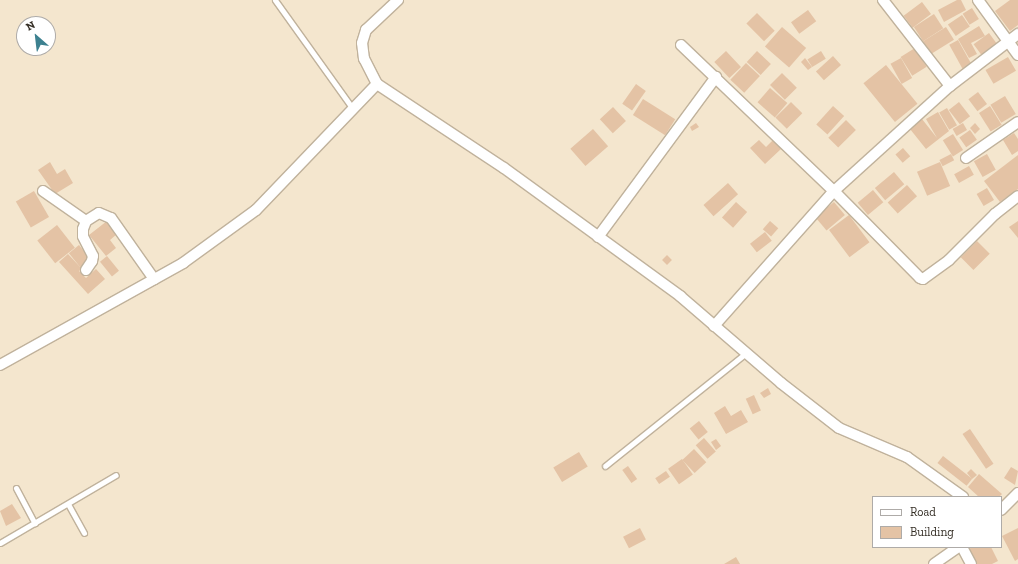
<!DOCTYPE html>
<style>
body{margin:0}
#map{position:relative;width:1018px;height:564px;overflow:hidden;background:#f4e6ce;font-family:"Zilla Slab",serif}
div>[style]{position:absolute}
.building>*{inset:0;background:#e4c3a5;transform-origin:0 0}
.roads{filter:drop-shadow(1px 0 #c0b29c) drop-shadow(-1px 0 #c0b29c) drop-shadow(0 1px #c0b29c) drop-shadow(0 -1px #c0b29c)}
.service>*{height:5px;margin:-2.5px;padding:0 2.5px;transform-origin:2.5px;border-radius:2.5px;background:#fff}
.minor>*{height:10px;margin:-5px;padding:0 5px;transform-origin:5px;border-radius:5px;background:#fff}
span{translate:-50% -50%;white-space:nowrap;text-align:center;line-height:1.15;-webkit-text-stroke:3.5px #fff;paint-order:stroke}
.legend{position:absolute;left:872px;top:496px;width:130px;height:52px;box-sizing:border-box;background:#fff;border:1px solid #aeaba8;margin:0;padding:5px 7px;list-style:none;font-size:12px;color:#342e25}
.legend li{display:flex;align-items:center;gap:8px;height:20px}
.legend b{width:20px;border:1px solid #aeaba8}
.north{position:absolute;left:16px;top:16px;width:40px;height:40px;box-sizing:border-box;background:#fff;border:1px solid #aeaba8;border-radius:50%;rotate:332deg;font-size:11px;font-weight:700;line-height:16px;text-align:center;color:#342e25}
.north::after{content:'';display:block;margin:auto;width:14px;height:18px;background:#3d8190;clip-path:polygon(50% 0,100% 100%,50% 72%,0 100%)}
</style>
<div id="map">
<div class="building">
<div style="clip-path:polygon(957px 0,961px 0,966px 10px,944px 22px,938px 10px)"></div>
<div style="clip-path:polygon(1010px 0,1018px 0,1018px 25px,1010px 31px,995px 11px)"></div>
<div style="left:922px;top:2px;width:15px;height:23px;rotate:53deg"></div>
<div style="left:972px;top:8px;width:13px;height:11px;rotate:58deg"></div>
<div style="left:808px;top:10px;width:14px;height:21px;rotate:54deg"></div>
<div style="left:757px;top:13px;width:25px;height:15px;rotate:45deg"></div>
<div style="left:934px;top:14px;width:17px;height:24px;rotate:57deg"></div>
<div style="left:962px;top:15px;width:14px;height:17px;rotate:56deg"></div>
<div style="clip-path:polygon(979px 26px,985px 36px,971px 43px,977px 54px,969px 58px,958px 39px)"></div>
<div style="left:782px;top:27px;width:32px;height:26px;rotate:41deg"></div>
<div style="left:946px;top:27px;width:15px;height:27px;rotate:58deg"></div>
<div style="left:989px;top:33px;width:14px;height:19px;rotate:54deg"></div>
<div style="left:958px;top:40px;width:29px;height:10px;rotate:61deg"></div>
<div style="left:915px;top:48px;width:22px;height:17px;rotate:58deg"></div>
<div style="left:726px;top:51px;width:22px;height:16px;rotate:47deg"></div>
<div style="left:757px;top:51px;width:19px;height:15px;rotate:43deg"></div>
<div style="left:821px;top:51px;width:9px;height:16px;rotate:58deg"></div>
<div style="left:833px;top:56px;width:12px;height:23px;rotate:48deg"></div>
<div style="left:1008px;top:57px;width:16px;height:26px;rotate:60deg"></div>
<div style="clip-path:polygon(805px 58px,812px 67px,808px 70px,801px 62px)"></div>
<div style="left:901px;top:58px;width:23px;height:12px;rotate:61deg"></div>
<div style="left:746px;top:63px;width:19px;height:23px;rotate:43deg"></div>
<div style="left:886px;top:65px;width:50px;height:29px;rotate:51deg"></div>
<div style="left:782px;top:73px;width:21px;height:17px;rotate:45deg"></div>
<div style="left:636px;top:84px;width:12px;height:24px;rotate:35deg"></div>
<div style="left:770px;top:88px;width:23px;height:19px;rotate:41deg"></div>
<div style="left:978px;top:92px;width:15px;height:12px;rotate:53deg"></div>
<div style="left:1005px;top:96px;width:21px;height:17px;rotate:59deg"></div>
<div style="left:643px;top:99px;width:38px;height:19px;rotate:32deg"></div>
<div style="left:791px;top:102px;width:16px;height:22px;rotate:45deg"></div>
<div style="left:959px;top:102px;width:18px;height:13px;rotate:52deg"></div>
<div style="left:833px;top:106px;width:15px;height:25px;rotate:42deg"></div>
<div style="left:990px;top:106px;width:22px;height:13px;rotate:58deg"></div>
<div style="left:613px;top:107px;width:19px;height:18px;rotate:47deg"></div>
<div style="left:947px;top:108px;width:20px;height:9px;rotate:60deg"></div>
<div style="clip-path:polygon(938px 112px,949px 131px,926px 149px,910px 129px,922px 119px,937px 138px,926px 119px)"></div>
<div style="left:846px;top:120px;width:14px;height:25px;rotate:45deg"></div>
<div style="clip-path:polygon(696px 123px,699px 127px,692px 131px,690px 127px)"></div>
<div style="left:963px;top:123px;width:8px;height:12px;rotate:60deg"></div>
<div style="clip-path:polygon(975px 123px,980px 129px,975px 134px,970px 128px)"></div>
<div style="left:593px;top:129px;width:23px;height:30px;rotate:49deg"></div>
<div style="left:970px;top:130px;width:12px;height:13px;rotate:55deg"></div>
<div style="clip-path:polygon(1014px 133px,1018px 139px,1018px 151px,1012px 155px,1003px 140px)"></div>
<div style="left:953px;top:134px;width:19px;height:12px;rotate:58deg"></div>
<div style="clip-path:polygon(759px 140px,766px 147px,773px 140px,781px 149px,765px 164px,750px 148px)"></div>
<div style="left:903px;top:148px;width:11px;height:10px;rotate:49deg"></div>
<div style="left:951px;top:154px;width:7px;height:13px;rotate:63deg"></div>
<div style="left:987px;top:154px;width:18px;height:15px;rotate:61deg"></div>
<div style="clip-path:polygon(1018px 155px,1018px 189px,1000px 202px,984px 181px)"></div>
<div style="clip-path:polygon(50px 162px,57px 174px,65px 169px,73px 183px,55px 194px,38px 170px)"></div>
<div style="left:940px;top:162px;width:26px;height:25px;rotate:67deg"></div>
<div style="left:969px;top:166px;width:10px;height:17px;rotate:61deg"></div>
<div style="left:894px;top:172px;width:16px;height:25px;rotate:50deg"></div>
<div style="left:728px;top:183px;width:15px;height:33px;rotate:48deg"></div>
<div style="left:907px;top:185px;width:15px;height:26px;rotate:48deg"></div>
<div style="left:987px;top:188px;width:14px;height:12px;rotate:60deg"></div>
<div style="left:873px;top:190px;width:16px;height:20px;rotate:50deg"></div>
<div style="left:34px;top:191px;width:30px;height:21px;rotate:60deg"></div>
<div style="left:736px;top:202px;width:15px;height:21px;rotate:42deg"></div>
<div style="left:834px;top:202px;width:17px;height:24px;rotate:50deg"></div>
<div style="left:849px;top:215px;width:34px;height:25px;rotate:53deg"></div>
<div style="clip-path:polygon(107px 221px,117px 234px,110px 240px,116px 248px,106px 256px,89px 235px)"></div>
<div style="left:770px;top:221px;width:11px;height:11px;rotate:41deg"></div>
<div style="clip-path:polygon(1018px 221px,1018px 238px,1009px 227px)"></div>
<div style="left:57px;top:225px;width:29px;height:25px;rotate:52deg"></div>
<div style="left:765px;top:232px;width:11px;height:19px;rotate:52deg"></div>
<div style="left:977px;top:241px;width:18px;height:23px;rotate:45deg"></div>
<div style="left:79px;top:245px;width:19px;height:13px;rotate:51deg"></div>
<div style="clip-path:polygon(68px 254px,82px 269px,79px 271px,86px 278px,96px 269px,105px 279px,88px 294px,59px 262px)"></div>
<div style="left:667px;top:255px;width:7px;height:7px;rotate:45deg"></div>
<div style="left:107px;top:256px;width:19px;height:9px;rotate:51deg"></div>
<div style="clip-path:polygon(768px 388px,771px 394px,764px 398px,760px 393px)"></div>
<div style="left:754px;top:395px;width:17px;height:9px;rotate:66deg"></div>
<div style="clip-path:polygon(725px 406px,731px 416px,741px 410px,748px 422px,726px 434px,714px 413px)"></div>
<div style="left:699px;top:421px;width:14px;height:12px;rotate:51deg"></div>
<div style="left:970px;top:429px;width:42px;height:9px;rotate:56deg"></div>
<div style="left:704px;top:438px;width:18px;height:11px;rotate:49deg"></div>
<div style="clip-path:polygon(716px 439px,721px 446px,716px 450px,711px 442px)"></div>
<div style="left:694px;top:449px;width:18px;height:16px;rotate:47deg"></div>
<div style="left:579px;top:452px;width:17px;height:30px;rotate:59deg"></div>
<div style="left:943px;top:456px;width:37px;height:9px;rotate:38deg"></div>
<div style="left:682px;top:459px;width:19px;height:17px;rotate:55deg"></div>
<div style="left:628px;top:466px;width:16px;height:7px;rotate:55deg"></div>
<div style="clip-path:polygon(1011px 467px,1018px 471px,1015px 485px,1004px 478px)"></div>
<div style="clip-path:polygon(971px 469px,977px 475px,972px 479px,967px 473px)"></div>
<div style="left:666px;top:471px;width:7px;height:13px;rotate:56deg"></div>
<div style="clip-path:polygon(979px 474px,1002px 494px,999px 497px,979px 497px,968px 487px)"></div>
<div style="clip-path:polygon(12px 504px,21px 518px,6px 526px,0 511px)"></div>
<div style="left:640px;top:528px;width:13px;height:19px;rotate:63deg"></div>
<div style="clip-path:polygon(1018px 528px,1018px 559px,1015px 561px,1002px 536px)"></div>
<div style="clip-path:polygon(972px 547px,991px 547px,998px 561px,992px 564px,977px 564px,969px 549px)"></div>
<div style="clip-path:polygon(736px 557px,740px 564px,724px 564px)"></div>
</div>
<div class="roads">
<div class="service">
<div style="left:275px;top:0;width:134px;rotate:54.4deg"></div>
<div style="left:605px;top:466px;width:181px;rotate:-38.7deg"></div>
<div style="left:16px;top:488px;width:40px;rotate:62deg"></div>
<div style="left:68px;top:504px;width:33px;rotate:61deg"></div>
<div style="left:0;top:543px;width:134px;rotate:-30.4deg"></div>
</div>
<div class="minor">
<div style="left:883px;top:0;width:109px;rotate:52.1deg"></div>
<div style="left:978px;top:0;width:68px;rotate:54deg"></div>
<div style="left:681px;top:45px;width:211px;rotate:43.7deg"></div>
<div style="left:834px;top:191px;width:122px;rotate:45.3deg"></div>
<div style="left:920px;top:278px;width:3px;rotate:18deg"></div>
<div style="left:923px;top:279px;width:32px;rotate:-36deg"></div>
<div style="left:949px;top:260px;width:65px;rotate:-45deg"></div>
<div style="left:995px;top:214px;width:29px;rotate:-38deg"></div>
<div style="left:377px;top:84px;width:28px;rotate:-117deg"></div>
<div style="left:364px;top:59px;width:16px;rotate:-97deg"></div>
<div style="left:362px;top:43px;width:14px;rotate:-73deg"></div>
<div style="left:366px;top:30px;width:44px;rotate:-43.2deg"></div>
<div style="left:966px;top:158px;width:63px;rotate:-34.7deg"></div>
<div style="left:43px;top:191px;width:52px;rotate:34.9deg"></div>
<div style="left:598px;top:237px;width:199px;rotate:-53.6deg"></div>
<div style="left:86px;top:270px;width:11px;rotate:-56deg"></div>
<div style="left:92px;top:261px;width:5px;rotate:-79deg"></div>
<div style="left:93px;top:256px;width:22px;rotate:-117deg"></div>
<div style="left:83px;top:236px;width:7px;rotate:-90deg"></div>
<div style="left:83px;top:229px;width:9px;rotate:-69deg"></div>
<div style="left:86px;top:221px;width:15px;rotate:-32deg"></div>
<div style="left:99px;top:213px;width:13px;rotate:23deg"></div>
<div style="left:111px;top:218px;width:75px;rotate:54.8deg"></div>
<div style="left:714px;top:326px;width:181px;rotate:-48.4deg"></div>
<div style="left:834px;top:191px;width:156px;rotate:-42.2deg"></div>
<div style="left:950px;top:86px;width:86px;rotate:-37.4deg"></div>
<div style="left:0;top:365px;width:210px;rotate:-29.1deg"></div>
<div style="left:183px;top:263px;width:90px;rotate:-36deg"></div>
<div style="left:256px;top:210px;width:175px;rotate:-46.2deg"></div>
<div style="left:377px;top:84px;width:152px;rotate:33.5deg"></div>
<div style="left:504px;top:168px;width:218px;rotate:36deg"></div>
<div style="left:680px;top:296px;width:133px;rotate:40.7deg"></div>
<div style="left:781px;top:383px;width:73px;rotate:37.8deg"></div>
<div style="left:839px;top:428px;width:74px;rotate:23.1deg"></div>
<div style="left:907px;top:457px;width:69px;rotate:35.5deg"></div>
<div style="left:1001px;top:510px;width:24px;rotate:-45deg"></div>
<div style="left:962px;top:547px;width:19px;rotate:62deg"></div>
<div style="left:934px;top:564px;width:29px;rotate:-35deg"></div>
</div>
</div>
<ul class="legend">
<li><b style="height:5px;background:#fff"></b>Road</li>
<li><b style="height:11px;background:#e4c3a5"></b>Building</li>
</ul>
<div class="north">N</div>
</div>
